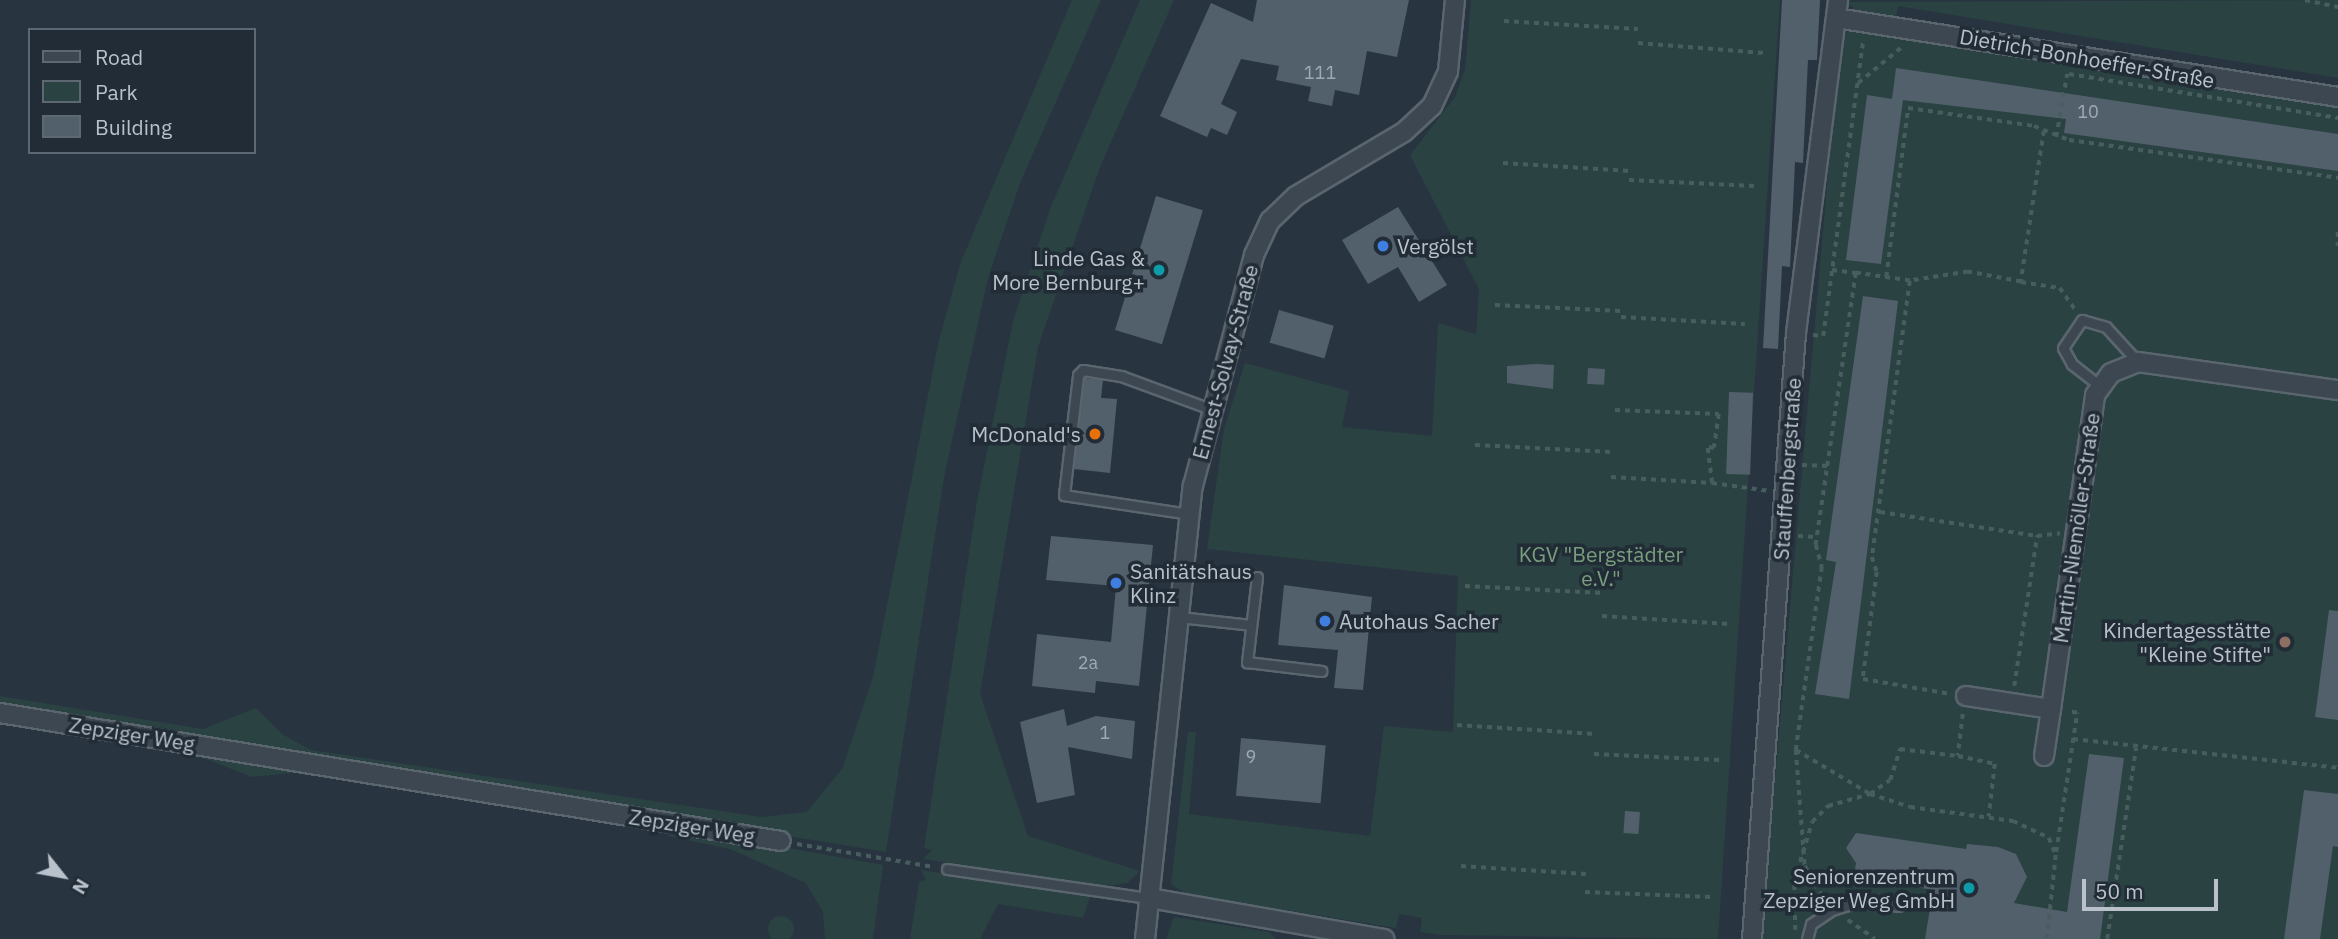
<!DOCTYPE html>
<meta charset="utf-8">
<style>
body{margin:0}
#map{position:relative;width:2338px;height:939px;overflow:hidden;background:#283541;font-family:"IBM Plex Sans",sans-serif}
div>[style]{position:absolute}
.green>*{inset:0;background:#2a4242}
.round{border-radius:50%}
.building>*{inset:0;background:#52606b;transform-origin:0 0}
.path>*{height:3.5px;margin-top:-1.75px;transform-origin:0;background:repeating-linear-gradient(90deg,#485e5e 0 5px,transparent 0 10px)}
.roads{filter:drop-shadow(2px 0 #5a656e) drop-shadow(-2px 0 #5a656e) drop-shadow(0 2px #5a656e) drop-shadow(0 -2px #5a656e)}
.service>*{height:9px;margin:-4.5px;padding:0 4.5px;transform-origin:4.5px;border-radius:4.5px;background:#3c4751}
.minor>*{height:18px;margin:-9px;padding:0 9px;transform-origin:9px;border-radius:9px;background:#3c4751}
.dots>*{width:19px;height:19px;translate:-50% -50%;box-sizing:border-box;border:4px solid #212c36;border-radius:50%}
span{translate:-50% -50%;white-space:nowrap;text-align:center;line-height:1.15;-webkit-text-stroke:7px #212c36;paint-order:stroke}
.number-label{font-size:18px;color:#9faab3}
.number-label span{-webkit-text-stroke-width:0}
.street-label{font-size:21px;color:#b9c2cb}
.poi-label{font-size:21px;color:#b9c2cb}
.left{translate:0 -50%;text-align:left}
.right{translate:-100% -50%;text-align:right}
.park-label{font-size:21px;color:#799f7e}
.legend{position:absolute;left:28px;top:28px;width:228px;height:126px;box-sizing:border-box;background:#212c36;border:2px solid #5e6872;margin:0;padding:9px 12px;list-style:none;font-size:21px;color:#b9c2cb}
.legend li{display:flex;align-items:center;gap:14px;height:35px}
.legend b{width:35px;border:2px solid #5e6872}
.north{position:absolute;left:28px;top:841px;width:70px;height:70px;-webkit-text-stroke:5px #212c36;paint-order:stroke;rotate:121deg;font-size:19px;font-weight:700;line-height:28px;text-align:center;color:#b9c2cb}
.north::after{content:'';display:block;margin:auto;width:24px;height:32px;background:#b9c2cb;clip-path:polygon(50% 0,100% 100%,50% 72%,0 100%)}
.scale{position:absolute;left:2082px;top:879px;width:136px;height:32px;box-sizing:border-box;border:4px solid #b9c2cb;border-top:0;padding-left:9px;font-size:21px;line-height:24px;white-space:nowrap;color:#b9c2cb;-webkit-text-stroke:5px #212c36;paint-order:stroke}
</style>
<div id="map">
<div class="green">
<div style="clip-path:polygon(1072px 0,1101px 0,1020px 183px,988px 278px,944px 477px,886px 852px,0 708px,0 696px,203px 729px,256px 708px,282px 734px,311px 750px,761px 817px,807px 812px,842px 769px,873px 677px,938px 344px,960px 264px)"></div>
<div style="clip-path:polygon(1140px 0,1174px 0,1100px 167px,1038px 347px,980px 694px,1028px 836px,1140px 871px,1127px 883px,1105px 886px,923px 859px,932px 850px,924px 848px,977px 501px,1013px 321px,1050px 209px)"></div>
<div style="clip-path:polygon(1471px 0,1780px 0,1718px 939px,1441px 935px,1420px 932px,1422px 918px,1399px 914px,1396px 928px,1187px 894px,1171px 884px,1188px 732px,1196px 732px,1189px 814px,1370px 836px,1384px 726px,1453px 732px,1458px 576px,1207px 549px,1224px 429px,1245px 363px,1349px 391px,1342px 427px,1432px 436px,1438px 323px,1476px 334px,1479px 289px,1410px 155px,1455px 97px,1465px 70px)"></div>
<div style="clip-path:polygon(2338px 0,2338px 78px,1898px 6px,1896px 18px,1861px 13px,1845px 2px)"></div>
<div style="clip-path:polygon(1859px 26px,2338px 106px,2338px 939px,1761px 939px,1840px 36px)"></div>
<div style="clip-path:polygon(201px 757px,239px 759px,300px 772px,252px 777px)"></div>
<div style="clip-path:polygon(672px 827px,883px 865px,873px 939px,825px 939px,823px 912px,806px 883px,730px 849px,668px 836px)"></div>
<div style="clip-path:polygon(921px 870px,1090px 897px,1083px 918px,998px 904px,980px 939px,910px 939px,919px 882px,926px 880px)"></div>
<div class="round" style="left:768px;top:916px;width:26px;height:26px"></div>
<div style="clip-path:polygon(1174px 917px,1269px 932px,1276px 939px,1166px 939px)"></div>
</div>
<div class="building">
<div style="clip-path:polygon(1257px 0,1409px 0,1397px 57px,1367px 51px,1359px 95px,1335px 90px,1332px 106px,1308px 101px,1311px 87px,1276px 80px,1279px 66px,1241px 59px,1221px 104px,1237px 112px,1227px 135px,1211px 128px,1207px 137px,1160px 116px,1211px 3px,1253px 22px)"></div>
<div style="clip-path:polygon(1782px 0,1820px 0,1817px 60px,1808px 60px,1803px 163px,1795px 162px,1790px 267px,1782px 266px,1778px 349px,1763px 348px)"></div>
<div style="clip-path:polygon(1896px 68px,2338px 134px,2338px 171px,2064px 133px,2066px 119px,1894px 99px,1903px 100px,1881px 264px,1846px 260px,1867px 95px,1892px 99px)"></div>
<div style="left:1156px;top:196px;width:49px;height:140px;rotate:17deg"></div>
<div style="clip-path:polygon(1398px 207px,1447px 285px,1419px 302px,1398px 267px,1368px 284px,1342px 240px)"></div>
<div style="clip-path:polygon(1863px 296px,1898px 301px,1849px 699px,1815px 694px,1836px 562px,1826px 560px)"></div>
<div style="left:1279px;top:310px;width:57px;height:34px;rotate:16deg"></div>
<div style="clip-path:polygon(1537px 364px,1554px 365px,1553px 389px,1507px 383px,1507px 366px)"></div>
<div style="left:1588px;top:368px;width:17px;height:16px;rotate:3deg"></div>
<div style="clip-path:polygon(1085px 378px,1103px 380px,1101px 398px,1117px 399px,1110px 473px,1074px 469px)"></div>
<div style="left:1729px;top:392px;width:24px;height:82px;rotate:2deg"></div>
<div style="clip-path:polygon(1051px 536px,1153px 545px,1139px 686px,1096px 681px,1095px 693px,1032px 686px,1037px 634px,1111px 642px,1116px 586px,1046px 580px)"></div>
<div style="clip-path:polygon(1284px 585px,1372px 597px,1363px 690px,1334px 688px,1338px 650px,1278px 645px)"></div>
<div style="clip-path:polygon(2329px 610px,2338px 611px,2338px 720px,2315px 717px)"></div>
<div style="clip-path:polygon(1064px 709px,1067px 726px,1096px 716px,1135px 721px,1132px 759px,1068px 747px,1075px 795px,1037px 803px,1020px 722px)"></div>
<div style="left:1241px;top:738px;width:85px;height:58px;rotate:5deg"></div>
<div style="clip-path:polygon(2089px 754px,2124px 758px,2100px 939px,1925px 939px,1933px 890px,1854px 876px,1856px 863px,1846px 848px,1856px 833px,1966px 849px,1967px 844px,1998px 847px,2016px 854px,2027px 877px,2014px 903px,2067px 912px)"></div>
<div style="clip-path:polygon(2304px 790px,2338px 794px,2338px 847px,2333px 846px,2320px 939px,2284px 939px)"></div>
<div style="left:1625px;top:811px;width:15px;height:22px;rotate:4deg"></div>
</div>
<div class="path">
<div style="left:2305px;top:0;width:34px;rotate:12deg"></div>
<div style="left:1504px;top:21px;width:134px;rotate:3.4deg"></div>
<div style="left:1638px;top:43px;width:126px;rotate:4.5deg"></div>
<div style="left:2069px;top:74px;width:273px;rotate:9.3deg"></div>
<div style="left:1858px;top:83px;width:58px;rotate:-39.4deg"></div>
<div style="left:2044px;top:131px;width:153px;rotate:98.7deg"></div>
<div style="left:2021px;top:282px;width:54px;rotate:-169.3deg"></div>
<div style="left:1968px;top:272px;width:59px;rotate:171.2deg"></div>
<div style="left:1910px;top:281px;width:55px;rotate:-171.6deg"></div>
<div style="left:1856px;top:273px;width:275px;rotate:98.4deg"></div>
<div style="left:1816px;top:545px;width:23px;rotate:75deg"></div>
<div style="left:1822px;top:567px;width:185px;rotate:98.1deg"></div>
<div style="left:1796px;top:750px;width:86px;rotate:30.7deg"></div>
<div style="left:1870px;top:794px;width:42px;rotate:18deg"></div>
<div style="left:1910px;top:807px;width:104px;rotate:7.7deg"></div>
<div style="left:2013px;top:821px;width:40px;rotate:25deg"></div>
<div style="left:2049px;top:838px;width:18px;rotate:68deg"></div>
<div style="left:2056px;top:855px;width:84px;rotate:96.1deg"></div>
<div style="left:2056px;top:137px;width:64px;rotate:-80.1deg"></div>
<div style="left:1503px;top:163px;width:127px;rotate:3.6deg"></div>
<div style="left:1629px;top:180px;width:126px;rotate:2.7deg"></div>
<div style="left:2338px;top:232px;width:14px;rotate:90deg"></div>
<div style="left:1832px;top:270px;width:24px;rotate:7deg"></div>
<div style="left:1886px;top:277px;width:170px;rotate:-82.6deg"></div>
<div style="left:1908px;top:108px;width:127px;rotate:8.1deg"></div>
<div style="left:2034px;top:126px;width:38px;rotate:22deg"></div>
<div style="left:2069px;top:140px;width:272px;rotate:8deg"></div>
<div style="left:1910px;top:281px;width:279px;rotate:97.8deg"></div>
<div style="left:1872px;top:557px;width:16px;rotate:72deg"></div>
<div style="left:1877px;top:572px;width:108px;rotate:97.5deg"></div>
<div style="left:1863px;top:679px;width:89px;rotate:9.7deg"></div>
<div style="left:2021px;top:282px;width:39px;rotate:9deg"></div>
<div style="left:2060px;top:288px;width:28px;rotate:55deg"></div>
<div style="left:1495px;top:305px;width:126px;rotate:2.7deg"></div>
<div style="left:1621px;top:317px;width:124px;rotate:3.2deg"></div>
<div style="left:1813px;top:335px;width:10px;rotate:6deg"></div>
<div style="left:1823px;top:336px;width:299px;rotate:-82.3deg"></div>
<div style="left:1615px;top:410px;width:104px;rotate:2.2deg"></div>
<div style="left:1719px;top:414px;width:34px;rotate:98deg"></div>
<div style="left:1714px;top:448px;width:6px;rotate:180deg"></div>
<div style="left:1708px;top:448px;width:35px;rotate:83deg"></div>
<div style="left:1712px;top:483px;width:58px;rotate:8deg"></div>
<div style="left:1475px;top:445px;width:137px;rotate:2.9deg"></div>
<div style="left:1802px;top:465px;width:26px;rotate:2deg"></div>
<div style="left:1611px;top:477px;width:101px;rotate:3.4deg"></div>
<div style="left:1880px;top:512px;width:159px;rotate:8.7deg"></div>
<div style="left:2037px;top:536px;width:23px;rotate:-7deg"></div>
<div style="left:1798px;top:536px;width:19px;rotate:3deg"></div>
<div style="left:1465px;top:586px;width:138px;rotate:2.9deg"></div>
<div style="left:1602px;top:616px;width:127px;rotate:3.6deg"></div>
<div style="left:2014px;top:686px;width:152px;rotate:-81.3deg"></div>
<div style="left:1963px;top:714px;width:42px;rotate:96.8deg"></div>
<div style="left:1958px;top:756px;width:38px;rotate:12deg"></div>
<div style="left:1995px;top:764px;width:53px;rotate:96.5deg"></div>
<div style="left:1457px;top:725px;width:138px;rotate:3.7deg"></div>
<div style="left:2073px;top:739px;width:267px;rotate:6.2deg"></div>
<div style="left:1796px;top:750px;width:116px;rotate:85.6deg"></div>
<div style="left:1805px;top:866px;width:38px;rotate:60deg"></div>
<div style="left:1594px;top:754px;width:126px;rotate:2.7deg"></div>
<div style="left:797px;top:844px;width:139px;rotate:9.5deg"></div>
<div style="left:2056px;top:852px;width:141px;rotate:-81.4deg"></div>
<div style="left:2077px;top:713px;width:9px;rotate:-174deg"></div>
<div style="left:1461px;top:866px;width:125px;rotate:3.7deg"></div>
<div style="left:1585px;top:892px;width:126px;rotate:2.3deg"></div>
<div style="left:1848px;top:920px;width:33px;rotate:35deg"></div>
<div style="left:1795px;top:930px;width:49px;rotate:-91.2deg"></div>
<div style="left:1794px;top:881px;width:62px;rotate:-73deg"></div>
<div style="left:1812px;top:822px;width:23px;rotate:-45deg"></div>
<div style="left:1828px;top:806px;width:44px;rotate:-15.9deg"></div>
<div style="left:1870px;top:794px;width:24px;rotate:-35deg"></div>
<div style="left:1890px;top:780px;width:33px;rotate:-72deg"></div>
<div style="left:1900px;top:749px;width:58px;rotate:6.9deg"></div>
<div style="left:2107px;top:939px;width:193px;rotate:-81.4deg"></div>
</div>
<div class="roads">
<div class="service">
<div style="left:2100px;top:386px;width:36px;rotate:-142deg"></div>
<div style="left:2072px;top:364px;width:18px;rotate:-119deg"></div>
<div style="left:2063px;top:348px;width:34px;rotate:-56deg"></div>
<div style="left:2082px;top:320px;width:25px;rotate:16deg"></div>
<div style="left:2106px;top:327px;width:47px;rotate:47.6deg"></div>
<div style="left:1189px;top:514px;width:126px;rotate:-171.4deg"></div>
<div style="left:1064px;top:495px;width:121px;rotate:-83.3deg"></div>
<div style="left:1078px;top:375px;width:7px;rotate:-45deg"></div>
<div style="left:1083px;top:370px;width:38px;rotate:9deg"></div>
<div style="left:1121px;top:376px;width:93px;rotate:20.2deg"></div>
<div style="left:1257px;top:577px;width:86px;rotate:96.7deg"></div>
<div style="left:1247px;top:662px;width:75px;rotate:6.9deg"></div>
<div style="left:1179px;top:617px;width:72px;rotate:6.3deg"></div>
<div style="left:947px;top:869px;width:204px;rotate:8.2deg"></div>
<div style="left:1807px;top:939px;width:16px;rotate:-75deg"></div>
<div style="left:1811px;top:924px;width:25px;rotate:-34deg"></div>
<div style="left:1832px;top:910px;width:34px;rotate:-17deg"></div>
<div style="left:1864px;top:900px;width:35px;rotate:10deg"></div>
</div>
<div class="minor">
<div style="left:1836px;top:18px;width:508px;rotate:8.94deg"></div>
<div style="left:1966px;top:696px;width:86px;rotate:8.7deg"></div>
<div style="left:2051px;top:709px;width:317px;rotate:-82deg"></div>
<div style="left:2095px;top:395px;width:27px;rotate:-54deg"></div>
<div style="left:2111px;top:373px;width:29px;rotate:-22deg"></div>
<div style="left:2138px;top:362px;width:202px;rotate:8deg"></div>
<div style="left:0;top:713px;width:791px;rotate:9.31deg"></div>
<div style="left:2044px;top:756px;width:48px;rotate:-81.5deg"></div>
<div style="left:1149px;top:898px;width:239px;rotate:9.9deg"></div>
<div style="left:1145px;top:939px;width:456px;rotate:-84deg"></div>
<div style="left:1193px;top:486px;width:239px;rotate:-75.2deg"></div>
<div style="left:1254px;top:255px;width:38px;rotate:-65deg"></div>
<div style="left:1270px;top:221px;width:36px;rotate:-44deg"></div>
<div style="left:1296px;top:196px;width:126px;rotate:-30.7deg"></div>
<div style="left:1404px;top:132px;width:38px;rotate:-43deg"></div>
<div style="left:1432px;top:106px;width:38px;rotate:-65deg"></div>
<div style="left:1448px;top:71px;width:71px;rotate:-84.4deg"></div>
<div style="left:1752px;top:939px;width:608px;rotate:-85.85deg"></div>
<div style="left:1796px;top:333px;width:336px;rotate:-82.8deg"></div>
</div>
</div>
<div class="dots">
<div style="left:1383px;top:246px;background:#3f7fe0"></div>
<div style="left:1159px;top:270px;background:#0f9aa8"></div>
<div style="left:1095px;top:434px;background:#e8710a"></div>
<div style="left:1116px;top:583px;background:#3f7fe0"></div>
<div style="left:1325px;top:621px;background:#3f7fe0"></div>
<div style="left:2285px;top:642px;background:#8d6e63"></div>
<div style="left:1969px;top:888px;background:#0f9aa8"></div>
</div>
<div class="number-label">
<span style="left:1320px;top:73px">111</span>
<span style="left:2088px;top:112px">10</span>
<span style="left:1088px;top:663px">2a</span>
<span style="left:1105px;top:733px">1</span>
<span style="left:1251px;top:757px">9</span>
</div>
<div class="street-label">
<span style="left:2087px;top:58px;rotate:10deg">Dietrich-Bonhoeffer-Straße</span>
<span style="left:1225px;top:362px;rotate:-75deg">Ernest-Solvay-Straße</span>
<span style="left:1787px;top:469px;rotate:-86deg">Stauffenbergstraße</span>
<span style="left:2076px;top:528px;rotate:-82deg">Martin-Niemöller-Straße</span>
<span style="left:132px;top:734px;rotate:9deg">Zepziger Weg</span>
<span style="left:692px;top:826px;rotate:9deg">Zepziger Weg</span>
</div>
<div class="poi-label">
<span class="left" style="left:1397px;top:246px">Vergölst</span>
<span class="right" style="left:1145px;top:270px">Linde Gas &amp;<br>More Bernburg+</span>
<span class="right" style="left:1081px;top:434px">McDonald's</span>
<span class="left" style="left:1130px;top:583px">Sanitätshaus<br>Klinz</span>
<span class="left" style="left:1339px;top:621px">Autohaus Sacher</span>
<span class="right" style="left:2271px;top:642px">Kindertagesstätte<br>"Kleine Stifte"</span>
<span class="right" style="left:1955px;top:888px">Seniorenzentrum<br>Zepziger Weg GmbH</span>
</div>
<div class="park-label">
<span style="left:1601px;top:566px">KGV "Bergstädter<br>e.V."</span>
</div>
<ul class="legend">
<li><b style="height:9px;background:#3c4751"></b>Road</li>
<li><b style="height:19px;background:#2a4242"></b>Park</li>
<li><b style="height:19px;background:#52606b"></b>Building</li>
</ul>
<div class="north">N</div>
<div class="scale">50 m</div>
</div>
